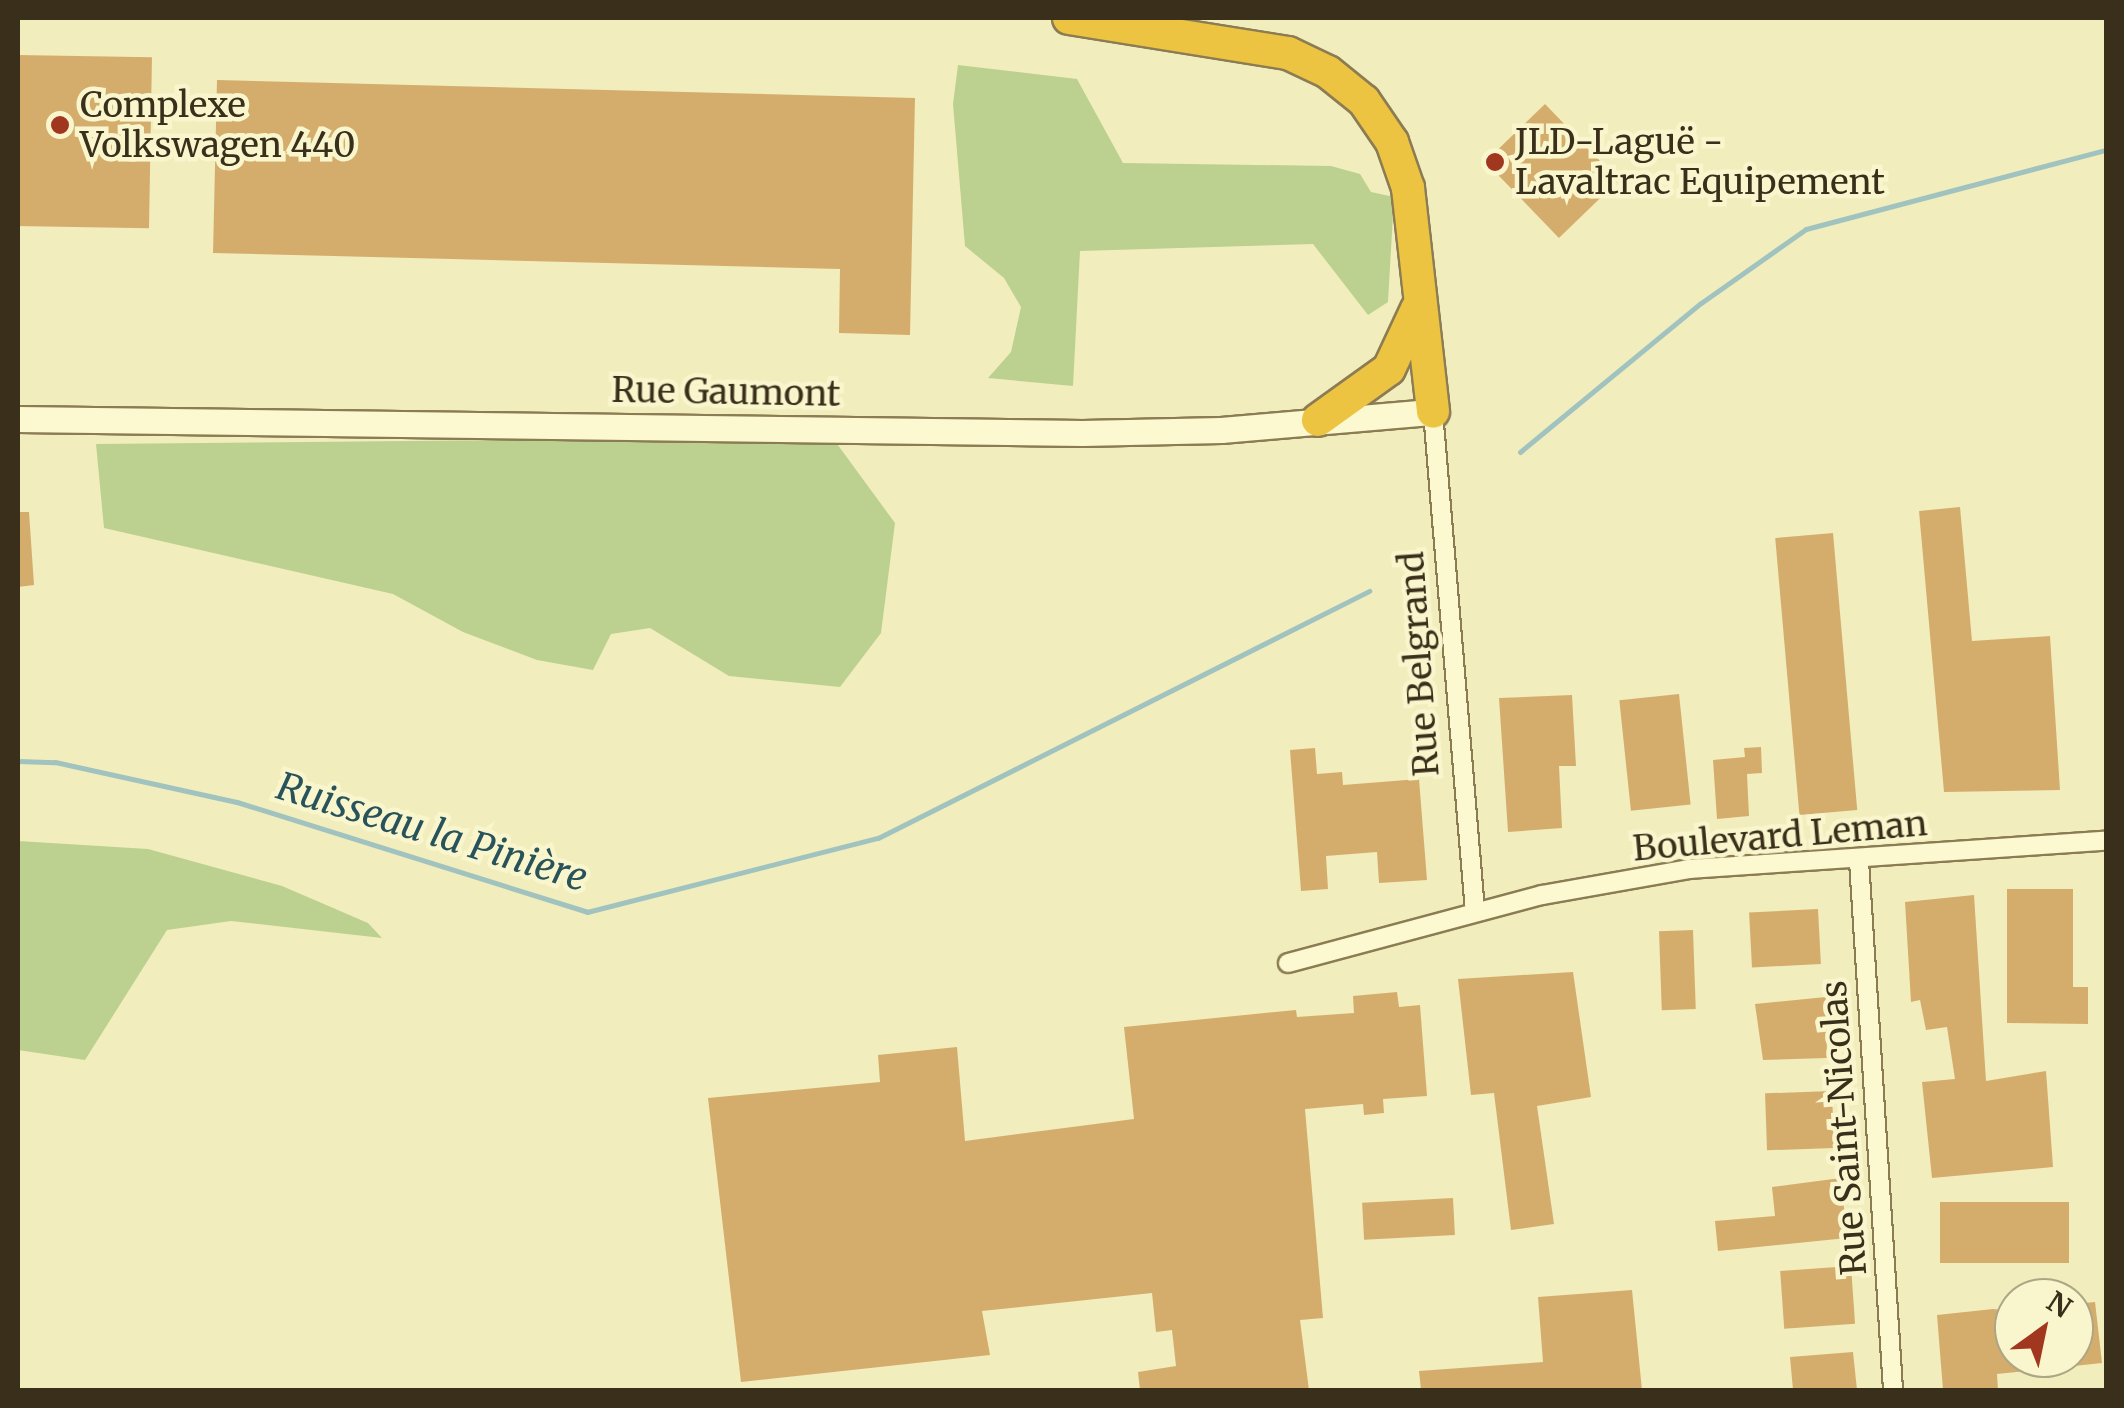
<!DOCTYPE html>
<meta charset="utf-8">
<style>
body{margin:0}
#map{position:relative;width:2124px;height:1408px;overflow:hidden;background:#f2edbc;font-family:Merriweather,serif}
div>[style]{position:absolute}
.green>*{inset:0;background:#bcd18f}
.stream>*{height:5px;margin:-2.5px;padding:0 2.5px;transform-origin:2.5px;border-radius:2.5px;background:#a0c3bf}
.building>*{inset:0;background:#d4ad6d;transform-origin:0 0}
.roads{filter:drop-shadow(2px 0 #8b7c54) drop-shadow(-2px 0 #8b7c54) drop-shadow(0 2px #8b7c54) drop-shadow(0 -2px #8b7c54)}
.street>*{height:18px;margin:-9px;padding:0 9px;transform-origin:9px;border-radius:9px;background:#fcf8d0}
.secondary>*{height:25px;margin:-12.5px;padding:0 12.5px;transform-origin:12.5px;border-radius:12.5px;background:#fcf8d0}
.highway>*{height:32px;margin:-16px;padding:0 16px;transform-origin:16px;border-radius:16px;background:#ecc442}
.dots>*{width:28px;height:28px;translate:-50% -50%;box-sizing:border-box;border:5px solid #f9f5cc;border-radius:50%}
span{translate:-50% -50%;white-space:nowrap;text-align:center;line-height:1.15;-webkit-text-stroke:9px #f9f5cc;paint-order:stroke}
.poi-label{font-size:35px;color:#392f1a}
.left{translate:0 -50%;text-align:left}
.street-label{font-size:35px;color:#392f1a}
.water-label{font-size:38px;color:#28535a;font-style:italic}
.frame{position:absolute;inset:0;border:20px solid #392f1a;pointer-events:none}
.north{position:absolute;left:1994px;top:1278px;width:100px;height:100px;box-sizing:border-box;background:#f9f5cc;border:2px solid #aca685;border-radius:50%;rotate:33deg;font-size:28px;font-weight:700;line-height:40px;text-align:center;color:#392f1a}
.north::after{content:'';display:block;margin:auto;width:35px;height:45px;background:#a0371e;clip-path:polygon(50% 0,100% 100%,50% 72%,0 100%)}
</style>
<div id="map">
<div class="green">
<div style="clip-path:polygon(958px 65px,1077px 79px,1123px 163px,1331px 166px,1360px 174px,1371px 192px,1394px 197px,1388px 302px,1368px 315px,1313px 244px,1080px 251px,1073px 386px,988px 378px,1011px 352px,1021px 307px,1004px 278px,965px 246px,953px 104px)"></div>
<div style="clip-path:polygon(832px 437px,895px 523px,881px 633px,840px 687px,729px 676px,650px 628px,611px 634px,593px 670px,537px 660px,463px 632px,393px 594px,104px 528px,96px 444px)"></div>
<div style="clip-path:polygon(18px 841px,148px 849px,282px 886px,368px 923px,382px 938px,231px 921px,167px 930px,85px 1060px,18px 1050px)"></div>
</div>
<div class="stream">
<div style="left:1520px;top:452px;width:234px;rotate:-39.5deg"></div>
<div style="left:1701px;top:303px;width:128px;rotate:-35.2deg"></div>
<div style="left:1806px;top:229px;width:310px;rotate:-14.8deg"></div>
<div style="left:18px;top:761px;width:37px;rotate:2deg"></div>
<div style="left:55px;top:762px;width:186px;rotate:12.4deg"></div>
<div style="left:237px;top:802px;width:367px;rotate:17.4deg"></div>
<div style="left:587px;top:912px;width:300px;rotate:-14.3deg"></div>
<div style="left:878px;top:838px;width:550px;rotate:-26.7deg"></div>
</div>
<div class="building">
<div style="left:18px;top:55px;width:134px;height:171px;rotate:1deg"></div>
<div style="clip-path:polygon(217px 80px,915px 98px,910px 335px,839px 333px,840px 269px,213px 253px)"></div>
<div style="left:1545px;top:104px;width:106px;height:83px;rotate:46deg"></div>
<div style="clip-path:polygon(1960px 507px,1972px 641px,2050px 636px,2060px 790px,1944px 792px,1919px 511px)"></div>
<div style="clip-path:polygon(18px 512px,29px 512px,34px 585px,18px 587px)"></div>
<div style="left:1833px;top:533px;width:278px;height:58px;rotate:85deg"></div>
<div style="left:1679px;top:694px;width:111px;height:60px;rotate:84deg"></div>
<div style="clip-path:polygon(1572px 695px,1576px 766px,1559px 766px,1562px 828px,1508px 832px,1499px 698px)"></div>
<div style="clip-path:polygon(1761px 747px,1762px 773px,1747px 774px,1749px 816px,1717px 819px,1713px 760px,1745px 757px,1744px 748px)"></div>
<div style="clip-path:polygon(1315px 748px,1317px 774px,1342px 772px,1343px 785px,1419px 779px,1427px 880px,1379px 883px,1377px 852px,1326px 856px,1328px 889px,1301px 891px,1290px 750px)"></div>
<div style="clip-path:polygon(2007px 889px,2073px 889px,2073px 987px,2088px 987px,2088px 1024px,2007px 1023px)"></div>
<div style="clip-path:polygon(1974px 895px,1986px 1081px,2046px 1071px,2053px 1167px,1932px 1178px,1922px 1082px,1955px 1079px,1947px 1027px,1926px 1030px,1920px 1000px,1911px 1002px,1905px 902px)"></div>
<div style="left:1818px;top:909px;width:55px;height:69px;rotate:87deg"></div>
<div style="left:1693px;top:930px;width:79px;height:34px;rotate:88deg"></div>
<div style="clip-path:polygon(1573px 972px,1591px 1097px,1537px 1106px,1554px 1224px,1511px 1230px,1494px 1093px,1471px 1095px,1458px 979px)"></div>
<div style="clip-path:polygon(1397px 992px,1399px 1007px,1420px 1005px,1427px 1096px,1383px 1099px,1384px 1113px,1364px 1115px,1363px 1104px,1305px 1109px,1323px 1318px,1300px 1320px,1309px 1390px,1140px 1390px,1138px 1372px,1176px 1366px,1172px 1330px,1156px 1332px,1152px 1293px,982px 1311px,990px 1355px,741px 1382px,708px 1098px,880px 1082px,878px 1055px,957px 1047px,965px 1141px,1134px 1119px,1124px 1027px,1296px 1010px,1297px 1017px,1354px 1013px,1353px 996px)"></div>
<div style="clip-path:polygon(1826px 997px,1827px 1058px,1763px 1060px,1755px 1004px)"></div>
<div style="left:1832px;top:1091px;width:57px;height:67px;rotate:88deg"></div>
<div style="clip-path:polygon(1841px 1178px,1847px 1238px,1718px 1251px,1715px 1221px,1775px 1216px,1772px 1187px)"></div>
<div style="left:1453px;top:1198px;width:37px;height:91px;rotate:87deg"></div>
<div style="left:2069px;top:1202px;width:61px;height:129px;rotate:90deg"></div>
<div style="left:1851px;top:1266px;width:58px;height:71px;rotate:86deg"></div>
<div style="clip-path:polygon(1632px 1290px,1642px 1390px,1421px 1390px,1419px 1371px,1543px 1362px,1538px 1297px)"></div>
<div style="clip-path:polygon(2095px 1302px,2102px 1363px,2074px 1366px,2074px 1304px)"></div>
<div style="clip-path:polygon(1993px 1309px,2014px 1311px,2014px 1358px,2055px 1358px,2056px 1368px,1997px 1374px,1998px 1390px,1943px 1390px,1937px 1315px)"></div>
<div style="clip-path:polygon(1853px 1352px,1857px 1390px,1793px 1390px,1790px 1357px)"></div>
</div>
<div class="roads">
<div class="street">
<div style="left:1433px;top:412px;width:501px;rotate:85.19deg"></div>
<div style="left:1859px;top:861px;width:530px;rotate:86.32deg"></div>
<div style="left:1288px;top:963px;width:263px;rotate:-15deg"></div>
<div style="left:1542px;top:895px;width:150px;rotate:-10deg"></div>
<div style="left:1690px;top:869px;width:417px;rotate:-3.9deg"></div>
</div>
<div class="secondary">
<div style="left:18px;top:419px;width:1064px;rotate:0.75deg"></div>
<div style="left:1082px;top:433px;width:139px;rotate:-1.2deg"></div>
<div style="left:1221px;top:430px;width:213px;rotate:-4.9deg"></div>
</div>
<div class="highway">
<div style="left:1069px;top:18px;width:222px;rotate:9.1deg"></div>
<div style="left:1288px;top:53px;width:44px;rotate:25.4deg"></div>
<div style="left:1328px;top:72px;width:46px;rotate:38.9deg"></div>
<div style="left:1364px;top:101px;width:50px;rotate:55.7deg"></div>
<div style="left:1392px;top:142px;width:49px;rotate:70.8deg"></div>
<div style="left:1408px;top:188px;width:225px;rotate:83.6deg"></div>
<div style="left:1318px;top:420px;width:87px;rotate:-35.7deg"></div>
<div style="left:1389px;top:369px;width:66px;rotate:-65deg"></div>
</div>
</div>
<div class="dots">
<div style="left:60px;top:125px;background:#a0371e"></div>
<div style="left:1495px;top:162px;background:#a0371e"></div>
</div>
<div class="poi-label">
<span class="left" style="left:80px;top:125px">Complexe<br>Volkswagen 440</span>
<span class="left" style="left:1515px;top:162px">JLD-Laguë -<br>Lavaltrac Equipement</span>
</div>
<div class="street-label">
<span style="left:726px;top:392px;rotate:1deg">Rue Gaumont</span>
<span style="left:1419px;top:664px;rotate:-94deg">Rue Belgrand</span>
<span style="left:1780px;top:836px;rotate:-5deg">Boulevard Leman</span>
<span style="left:1844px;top:1128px;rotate:-94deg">Rue Saint-Nicolas</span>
</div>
<div class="water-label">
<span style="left:432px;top:832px;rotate:17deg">Ruisseau la Pinière</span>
</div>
<div class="frame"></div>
<div class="north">N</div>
</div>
